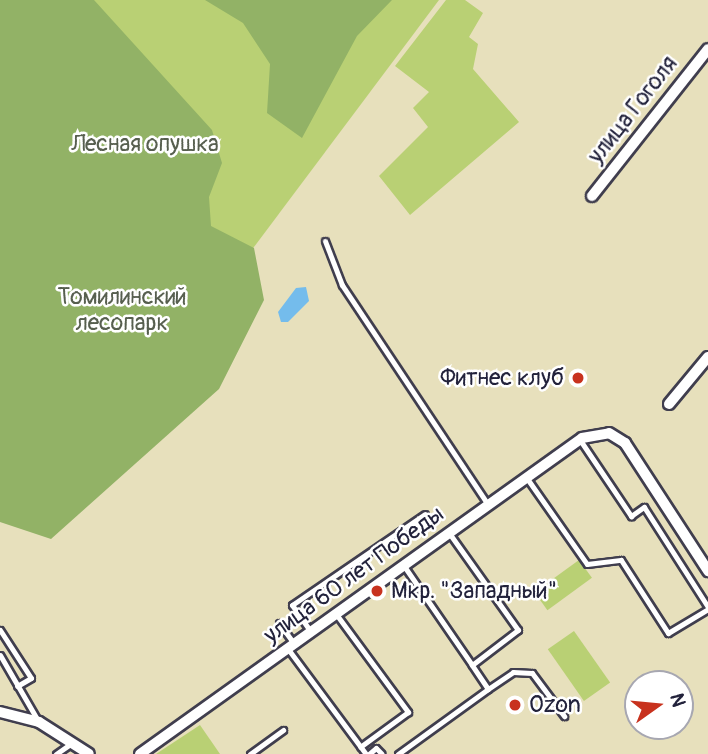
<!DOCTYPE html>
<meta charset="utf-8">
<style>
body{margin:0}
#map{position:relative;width:708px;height:754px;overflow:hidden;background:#e7e0bc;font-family:Pangolin,sans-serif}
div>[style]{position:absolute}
.green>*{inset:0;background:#b9d074;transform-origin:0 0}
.forest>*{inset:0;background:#92b266}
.water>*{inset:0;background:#74bcec}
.roads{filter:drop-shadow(2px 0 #403e4e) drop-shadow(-2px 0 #403e4e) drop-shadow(0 2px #403e4e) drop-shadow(0 -2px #403e4e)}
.service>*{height:5px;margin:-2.5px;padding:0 2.5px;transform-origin:2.5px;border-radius:2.5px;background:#fff}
.minor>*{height:10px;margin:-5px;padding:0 5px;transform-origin:5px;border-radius:5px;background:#fff}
.dots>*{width:19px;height:19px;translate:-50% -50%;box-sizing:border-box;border:4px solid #fff;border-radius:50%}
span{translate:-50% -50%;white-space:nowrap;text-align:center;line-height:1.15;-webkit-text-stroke:5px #fff;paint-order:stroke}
.street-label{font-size:23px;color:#22223b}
.park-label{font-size:23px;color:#575f4f}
.poi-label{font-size:23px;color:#22223b}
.right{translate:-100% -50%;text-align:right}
.left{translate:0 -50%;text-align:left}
.north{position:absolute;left:624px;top:670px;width:70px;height:70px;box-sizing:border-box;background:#fff;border:2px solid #a7a7b1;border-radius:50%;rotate:75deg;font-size:19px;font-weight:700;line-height:28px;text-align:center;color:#22223b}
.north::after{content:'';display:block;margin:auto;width:24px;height:32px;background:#c8321e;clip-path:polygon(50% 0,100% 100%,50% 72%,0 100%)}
</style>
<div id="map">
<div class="green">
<div style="clip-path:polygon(0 0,439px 0,248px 255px,197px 279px)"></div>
<div style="clip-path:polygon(446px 0,465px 0,483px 13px,469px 37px,478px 44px,473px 69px,519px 122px,410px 215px,379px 176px,428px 127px,413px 108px,429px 92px,395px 66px)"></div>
<div style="left:579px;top:560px;width:22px;height:55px;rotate:54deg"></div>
<div style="left:574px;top:631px;width:63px;height:32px;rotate:55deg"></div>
<div style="clip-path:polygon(200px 725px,220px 754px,156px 754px)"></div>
</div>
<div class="forest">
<div style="clip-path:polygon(0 0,94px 0,212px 130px,222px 163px,209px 197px,211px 226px,254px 248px,264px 300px,219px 389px,51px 539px,0 522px)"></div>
<div style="clip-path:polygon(205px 0,392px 0,357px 36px,302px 138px,267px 113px,270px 64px,243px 23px)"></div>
</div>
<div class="water">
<div style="clip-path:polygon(306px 287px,309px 301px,288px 322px,281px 322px,278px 312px,296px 288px)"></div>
</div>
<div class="roads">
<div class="service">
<div style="left:325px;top:241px;width:47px;rotate:68.9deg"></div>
<div style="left:342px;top:285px;width:264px;rotate:56.4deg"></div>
<div style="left:580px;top:440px;width:92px;rotate:56.1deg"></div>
<div style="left:631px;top:516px;width:16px;rotate:-35deg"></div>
<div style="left:644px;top:507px;width:119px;rotate:57.4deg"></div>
<div style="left:526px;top:477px;width:106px;rotate:55deg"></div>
<div style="left:587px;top:564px;width:34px;rotate:-7deg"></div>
<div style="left:621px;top:560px;width:87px;rotate:57.2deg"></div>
<div style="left:668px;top:633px;width:47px;rotate:-31deg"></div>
<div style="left:404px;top:566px;width:120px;rotate:55.5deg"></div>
<div style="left:336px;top:614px;width:122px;rotate:53.7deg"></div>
<div style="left:408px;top:712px;width:59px;rotate:143.9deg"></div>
<div style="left:279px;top:623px;width:26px;rotate:54deg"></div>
<div style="left:0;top:630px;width:57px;rotate:57.1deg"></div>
<div style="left:31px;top:678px;width:16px;rotate:150deg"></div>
<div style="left:311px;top:632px;width:33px;rotate:-125deg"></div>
<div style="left:292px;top:605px;width:161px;rotate:-34.4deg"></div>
<div style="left:288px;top:649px;width:131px;rotate:53.4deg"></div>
<div style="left:0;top:655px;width:74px;rotate:60deg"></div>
<div style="left:488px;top:689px;width:30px;rotate:-34deg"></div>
<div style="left:513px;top:672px;width:19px;rotate:3deg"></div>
<div style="left:532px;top:673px;width:54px;rotate:53.3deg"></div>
<div style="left:56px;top:754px;width:19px;rotate:-35deg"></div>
<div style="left:250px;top:754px;width:41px;rotate:-36deg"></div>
<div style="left:369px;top:754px;width:9px;rotate:-41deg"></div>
<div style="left:376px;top:748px;width:8px;rotate:45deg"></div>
<div style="left:398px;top:754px;width:111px;rotate:-35.8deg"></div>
<div style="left:488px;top:689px;width:29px;rotate:-124deg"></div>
<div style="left:472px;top:665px;width:58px;rotate:-37.3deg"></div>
<div style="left:518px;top:630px;width:119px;rotate:-125.4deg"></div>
</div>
<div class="minor">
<div style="left:592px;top:196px;width:187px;rotate:-51.7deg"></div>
<div style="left:669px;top:404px;width:61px;rotate:-50.3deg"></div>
<div style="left:0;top:712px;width:40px;rotate:14.4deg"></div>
<div style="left:39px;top:722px;width:59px;rotate:32.6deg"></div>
<div style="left:140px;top:754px;width:543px;rotate:-35.56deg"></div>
<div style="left:582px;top:438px;width:27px;rotate:-10deg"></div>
<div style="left:609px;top:433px;width:19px;rotate:32deg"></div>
<div style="left:625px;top:443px;width:153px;rotate:57deg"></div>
</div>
</div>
<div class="dots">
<div style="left:578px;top:378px;background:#c8321e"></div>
<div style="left:377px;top:591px;background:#c8321e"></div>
<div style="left:515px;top:705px;background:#c8321e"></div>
</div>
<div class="street-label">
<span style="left:633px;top:110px;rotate:-52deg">улица Гоголя</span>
<span style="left:354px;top:575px;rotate:-36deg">улица 60 лет Победы</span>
</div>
<div class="park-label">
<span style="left:145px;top:144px">Лесная опушка</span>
<span style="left:122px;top:310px">Томилинский<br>лесопарк</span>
</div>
<div class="poi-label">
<span class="right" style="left:564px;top:378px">Фитнес клуб</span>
<span class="left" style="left:391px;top:591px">Мкр. "Западный"</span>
<span class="left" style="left:529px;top:705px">Ozon</span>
</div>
<div class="north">N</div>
</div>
